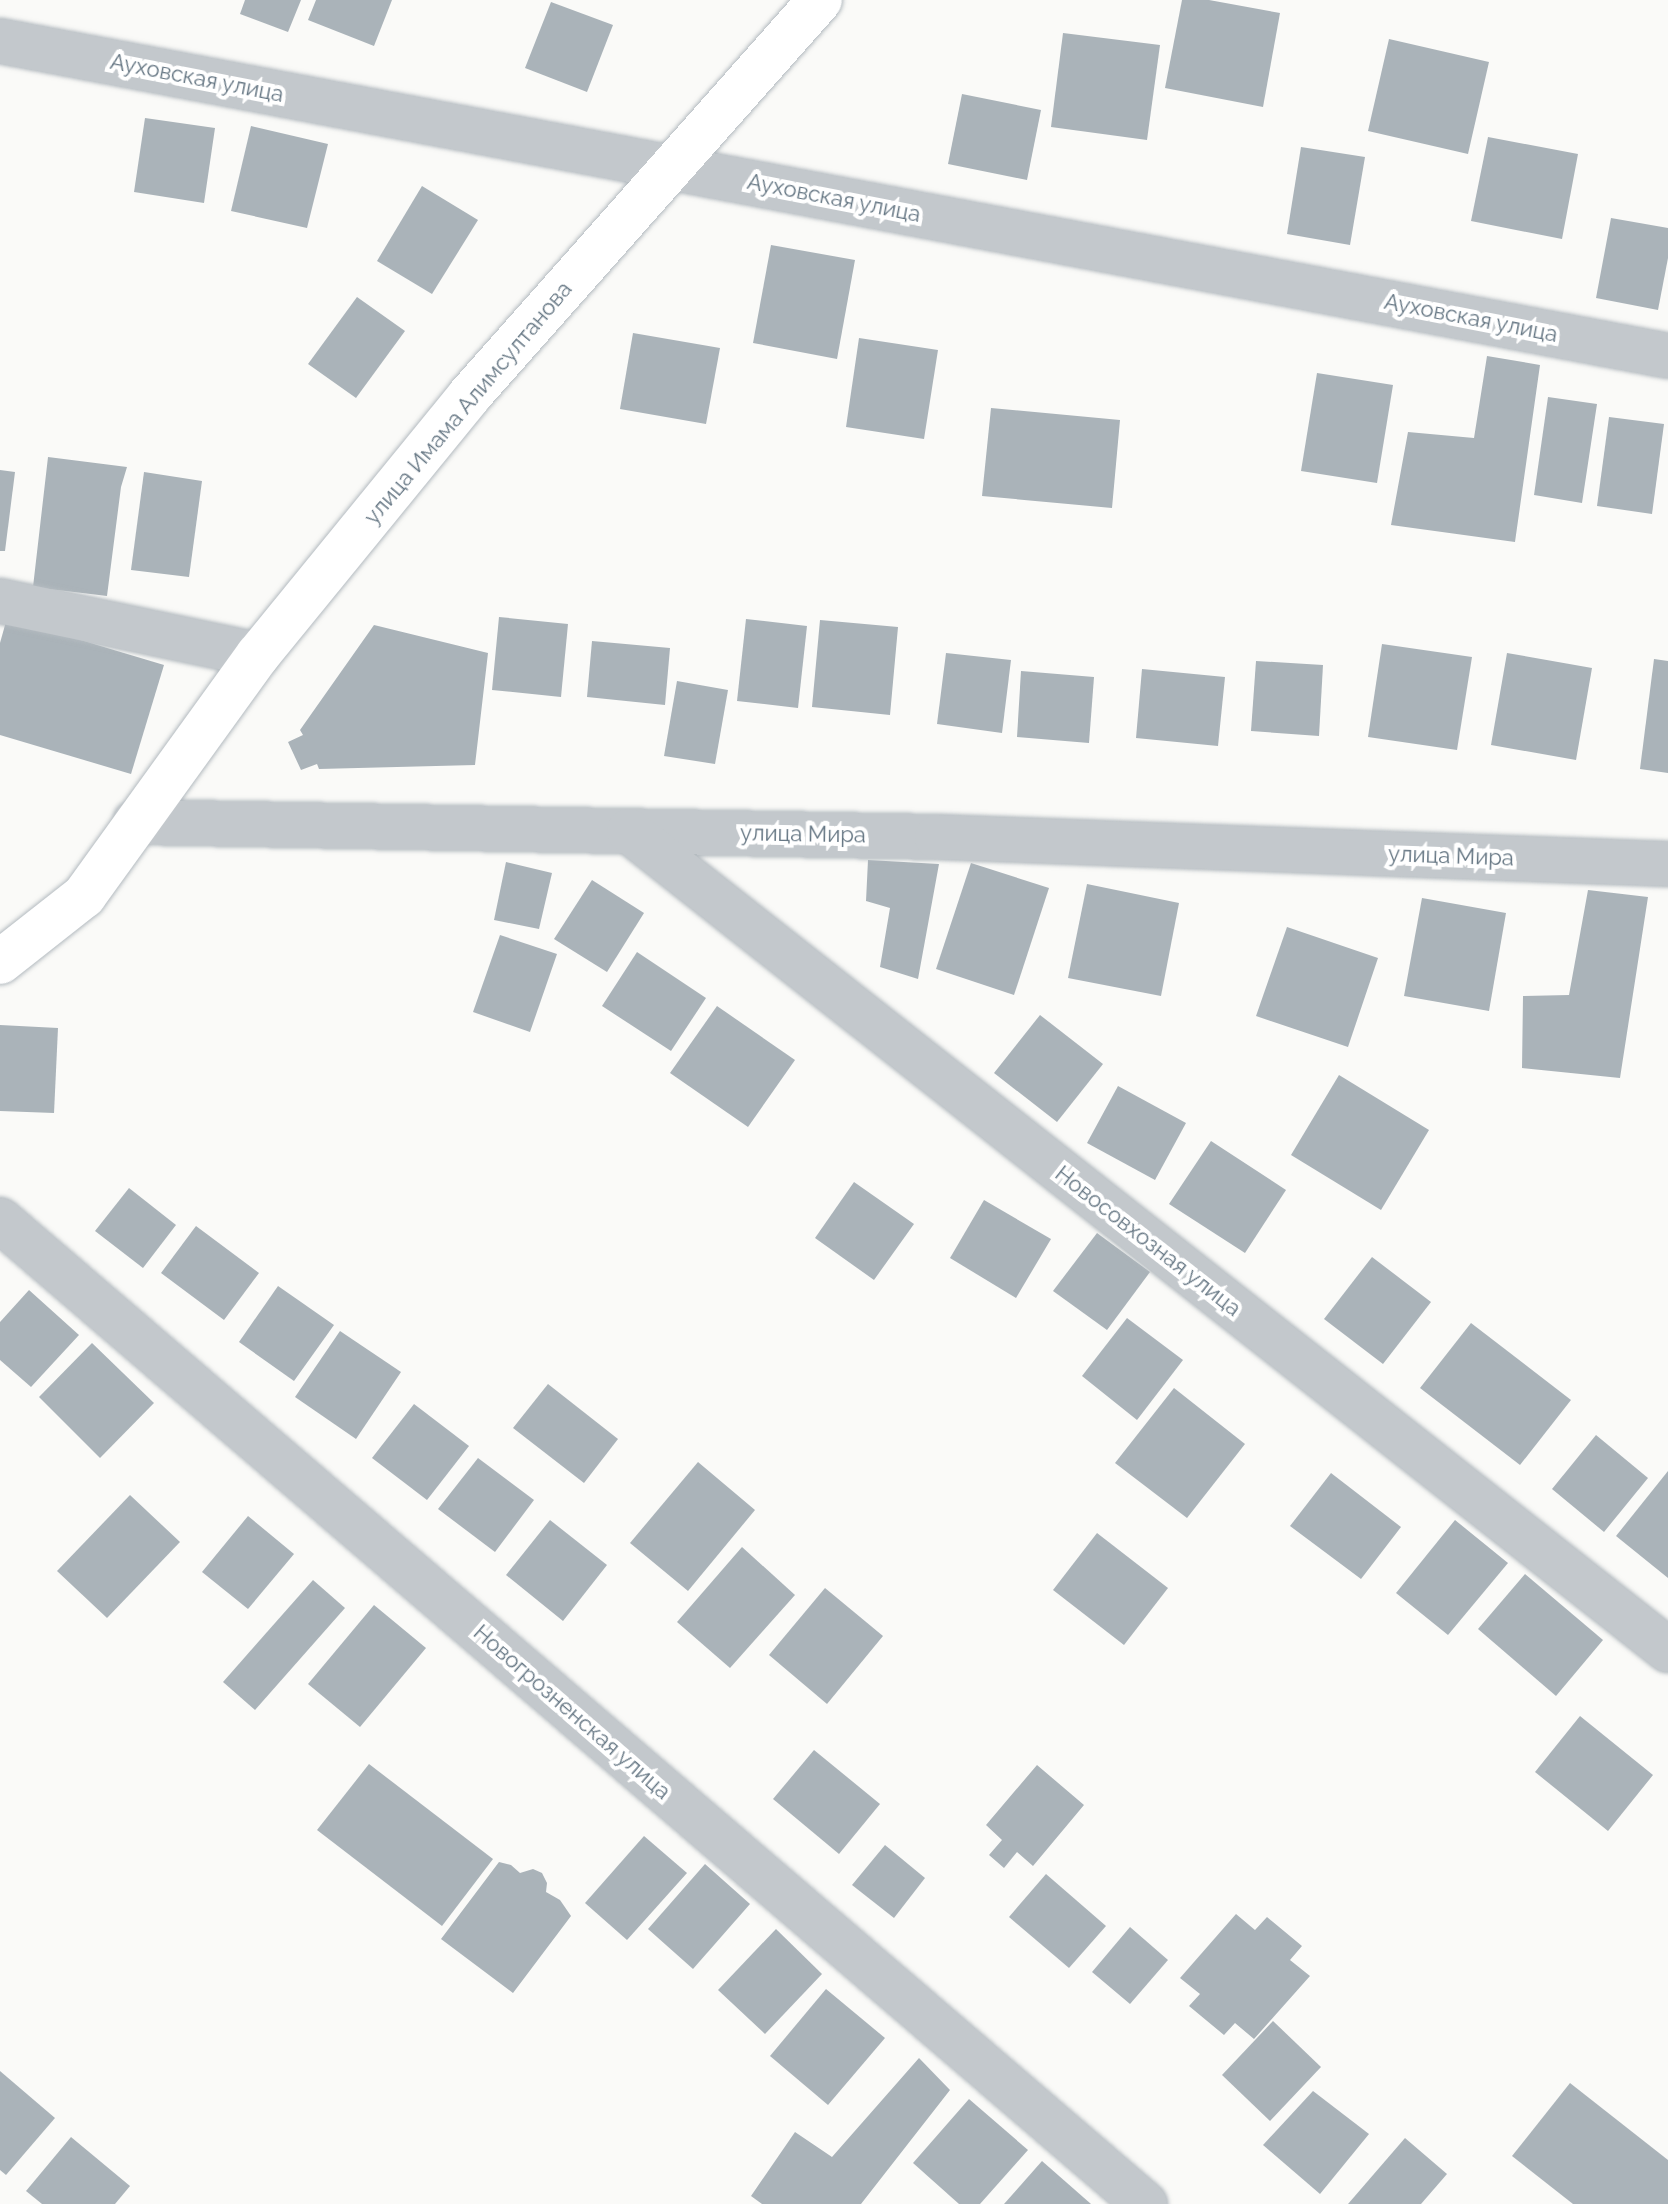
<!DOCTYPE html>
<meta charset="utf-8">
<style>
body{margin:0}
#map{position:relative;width:1668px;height:2204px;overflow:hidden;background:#fafaf8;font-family:Raleway,sans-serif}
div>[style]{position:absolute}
.building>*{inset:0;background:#aab3b9}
.roads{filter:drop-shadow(0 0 2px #b3babf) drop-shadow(0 0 2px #b3babf)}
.street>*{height:44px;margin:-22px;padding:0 22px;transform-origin:22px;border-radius:22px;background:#c3c8cc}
.secondary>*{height:44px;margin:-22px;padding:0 22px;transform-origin:22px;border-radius:22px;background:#fff}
span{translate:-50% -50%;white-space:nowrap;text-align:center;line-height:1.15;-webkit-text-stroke:8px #fff;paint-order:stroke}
.street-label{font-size:22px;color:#657683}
</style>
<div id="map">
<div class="building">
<div style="clip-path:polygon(245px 0,301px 0,288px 32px,240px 14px)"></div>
<div style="clip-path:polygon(316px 0,392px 0,374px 46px,308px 20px)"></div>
<div style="clip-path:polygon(1182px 0,1209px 0,1280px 13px,1263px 107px,1165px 88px)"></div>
<div style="clip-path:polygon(551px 2px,613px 25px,587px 92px,525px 68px)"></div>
<div style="clip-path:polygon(1063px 33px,1160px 45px,1147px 140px,1051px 127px)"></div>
<div style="clip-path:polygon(1389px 39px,1489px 62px,1468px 154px,1368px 131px)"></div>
<div style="clip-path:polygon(962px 94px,1041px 110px,1027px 180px,948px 164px)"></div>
<div style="clip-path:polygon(145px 118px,215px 128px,204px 203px,134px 192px)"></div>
<div style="clip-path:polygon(251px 126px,328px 144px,307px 228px,231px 211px)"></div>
<div style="clip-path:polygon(1488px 137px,1578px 154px,1562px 239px,1471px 221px)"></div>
<div style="clip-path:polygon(1301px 147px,1365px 157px,1350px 245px,1287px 234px)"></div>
<div style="clip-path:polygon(422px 186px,478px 220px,432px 294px,377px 261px)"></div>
<div style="clip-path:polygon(1611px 218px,1668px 228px,1668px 258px,1658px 310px,1596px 298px)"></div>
<div style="clip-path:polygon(771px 245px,855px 260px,837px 359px,753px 343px)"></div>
<div style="clip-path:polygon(357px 297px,405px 331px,356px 398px,308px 364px)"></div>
<div style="clip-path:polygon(633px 333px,720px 348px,706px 424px,620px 409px)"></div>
<div style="clip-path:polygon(859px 338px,938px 350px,924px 439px,846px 427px)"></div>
<div style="clip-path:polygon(1487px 356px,1540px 365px,1515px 542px,1391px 525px,1408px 432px,1474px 438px)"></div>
<div style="clip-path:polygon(1317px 373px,1393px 385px,1377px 483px,1301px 471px)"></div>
<div style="clip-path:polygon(1548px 397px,1597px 404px,1582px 503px,1534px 495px)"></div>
<div style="clip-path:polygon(991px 408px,1120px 420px,1112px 508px,982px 496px)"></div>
<div style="clip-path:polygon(1609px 417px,1664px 424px,1652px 514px,1597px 506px)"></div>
<div style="clip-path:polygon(48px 457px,127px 467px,121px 487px,107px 596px,33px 587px)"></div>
<div style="clip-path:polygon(0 470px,15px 472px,5px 551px,0 551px)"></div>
<div style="clip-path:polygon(144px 472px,202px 481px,189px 577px,131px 570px)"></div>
<div style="clip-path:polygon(499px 617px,568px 624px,561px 697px,492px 690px)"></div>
<div style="clip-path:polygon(7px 618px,164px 665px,131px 774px,0 735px,0 643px)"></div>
<div style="clip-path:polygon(746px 619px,807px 626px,798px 708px,737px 701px)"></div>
<div style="clip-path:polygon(820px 620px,898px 627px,890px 715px,812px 707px)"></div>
<div style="clip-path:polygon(374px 625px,488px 653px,475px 765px,319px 769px,317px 764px,301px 770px,288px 742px,303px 735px,300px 730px)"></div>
<div style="clip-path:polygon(592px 641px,670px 648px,665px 705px,587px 697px)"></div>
<div style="clip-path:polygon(1382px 644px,1472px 657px,1457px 750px,1368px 737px)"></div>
<div style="clip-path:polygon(946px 653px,1011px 660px,1002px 733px,937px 724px)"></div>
<div style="clip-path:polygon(1507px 653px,1592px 668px,1576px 760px,1491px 745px)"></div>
<div style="clip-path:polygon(1654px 659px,1668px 661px,1668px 773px,1640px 769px)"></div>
<div style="clip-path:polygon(1256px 661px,1323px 665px,1319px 736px,1251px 731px)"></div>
<div style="clip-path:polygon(1142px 669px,1225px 677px,1218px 746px,1136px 738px)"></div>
<div style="clip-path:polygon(1021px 671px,1094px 677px,1089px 743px,1017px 737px)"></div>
<div style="clip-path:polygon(677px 681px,728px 690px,715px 764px,664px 756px)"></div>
<div style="clip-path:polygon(868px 860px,939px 864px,918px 979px,880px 967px,890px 908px,866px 901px)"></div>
<div style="clip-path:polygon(506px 862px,552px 873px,539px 929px,494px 920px)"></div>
<div style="clip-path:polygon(971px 863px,1049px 888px,1014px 995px,936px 969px)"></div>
<div style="clip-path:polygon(592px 880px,644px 913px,607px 972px,554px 939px)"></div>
<div style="clip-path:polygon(1087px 884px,1179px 903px,1161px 996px,1068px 978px)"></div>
<div style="clip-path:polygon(1588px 890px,1648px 897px,1620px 1078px,1522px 1068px,1523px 996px,1569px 995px)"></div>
<div style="clip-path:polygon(1422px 898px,1506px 913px,1489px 1011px,1404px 996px)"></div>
<div style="clip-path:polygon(1287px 927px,1378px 958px,1348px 1047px,1256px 1016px)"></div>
<div style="clip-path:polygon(500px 935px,557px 954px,530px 1032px,473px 1012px)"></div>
<div style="clip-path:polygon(637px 952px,706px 998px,671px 1051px,602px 1006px)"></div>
<div style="clip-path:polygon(717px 1006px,795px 1060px,748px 1127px,670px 1073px)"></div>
<div style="clip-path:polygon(1040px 1015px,1103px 1064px,1057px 1122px,994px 1073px)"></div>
<div style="clip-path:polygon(0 1025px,58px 1028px,54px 1113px,0 1111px)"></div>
<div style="clip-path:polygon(1339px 1075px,1429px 1130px,1381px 1210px,1291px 1155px)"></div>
<div style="clip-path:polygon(1118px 1086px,1186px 1123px,1155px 1180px,1087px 1143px)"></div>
<div style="clip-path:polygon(1211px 1141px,1286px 1190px,1245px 1253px,1169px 1204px)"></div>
<div style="clip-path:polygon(854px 1182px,914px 1224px,874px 1280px,815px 1238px)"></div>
<div style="clip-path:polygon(129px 1188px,176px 1225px,143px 1268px,95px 1231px)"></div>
<div style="clip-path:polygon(984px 1200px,1051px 1239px,1016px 1298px,950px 1258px)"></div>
<div style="clip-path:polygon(196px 1226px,259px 1273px,224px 1320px,161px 1273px)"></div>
<div style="clip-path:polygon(1097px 1233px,1150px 1272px,1107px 1330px,1053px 1291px)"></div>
<div style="clip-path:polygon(1372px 1257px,1431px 1302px,1383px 1364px,1324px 1319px)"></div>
<div style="clip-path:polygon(278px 1286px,334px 1325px,294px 1381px,239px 1342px)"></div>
<div style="clip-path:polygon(29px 1290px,79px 1335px,31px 1387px,0 1360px,0 1322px)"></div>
<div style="clip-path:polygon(1127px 1318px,1183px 1360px,1137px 1420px,1082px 1376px)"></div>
<div style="clip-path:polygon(1471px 1323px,1571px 1400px,1520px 1465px,1420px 1388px)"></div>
<div style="clip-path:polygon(340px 1331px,401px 1372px,356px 1439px,295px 1397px)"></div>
<div style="clip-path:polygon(92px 1343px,154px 1403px,100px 1458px,39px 1397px)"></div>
<div style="clip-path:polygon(548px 1384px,618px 1439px,584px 1483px,513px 1428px)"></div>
<div style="clip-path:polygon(1174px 1388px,1245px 1444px,1187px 1518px,1115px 1463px)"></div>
<div style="clip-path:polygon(414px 1404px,469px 1446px,427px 1500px,372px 1458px)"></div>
<div style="clip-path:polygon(1596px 1435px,1648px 1478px,1604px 1532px,1552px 1489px)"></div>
<div style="clip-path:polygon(478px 1458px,534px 1500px,495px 1552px,438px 1509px)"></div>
<div style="clip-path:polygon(698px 1462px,755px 1510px,688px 1591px,630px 1543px)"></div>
<div style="clip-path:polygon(1668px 1471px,1668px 1578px,1616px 1536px)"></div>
<div style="clip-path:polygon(1331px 1473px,1401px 1527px,1361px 1579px,1290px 1526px)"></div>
<div style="clip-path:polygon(130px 1495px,180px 1542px,107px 1618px,57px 1571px)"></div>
<div style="clip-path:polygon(248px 1516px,294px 1554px,248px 1609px,202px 1572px)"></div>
<div style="clip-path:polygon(550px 1520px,607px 1565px,563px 1621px,506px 1575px)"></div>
<div style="clip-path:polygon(1455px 1520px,1508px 1563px,1448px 1635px,1396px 1593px)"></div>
<div style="clip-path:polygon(1097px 1533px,1168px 1588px,1124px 1645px,1053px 1590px)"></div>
<div style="clip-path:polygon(742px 1547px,795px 1595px,730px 1668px,677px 1622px)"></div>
<div style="clip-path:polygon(1525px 1574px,1603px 1640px,1556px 1696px,1478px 1629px)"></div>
<div style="clip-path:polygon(313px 1580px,345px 1608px,255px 1710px,223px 1682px)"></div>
<div style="clip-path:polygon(825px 1588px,883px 1636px,827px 1704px,769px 1655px)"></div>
<div style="clip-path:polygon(374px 1605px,426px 1648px,360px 1727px,308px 1684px)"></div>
<div style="clip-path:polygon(1580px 1716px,1653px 1775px,1608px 1831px,1535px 1772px)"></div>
<div style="clip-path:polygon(814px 1750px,880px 1804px,839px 1854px,773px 1799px)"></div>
<div style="clip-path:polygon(369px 1764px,493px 1859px,442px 1926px,317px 1830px)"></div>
<div style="clip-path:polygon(1037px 1765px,1084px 1805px,1033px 1866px,1017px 1852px,1004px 1868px,989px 1855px,1002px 1840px,986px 1825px)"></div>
<div style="clip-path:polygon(644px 1836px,687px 1873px,627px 1940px,585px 1903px)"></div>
<div style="clip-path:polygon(885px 1845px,925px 1878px,894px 1918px,852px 1885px)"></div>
<div style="clip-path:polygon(499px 1862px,511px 1865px,520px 1873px,533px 1869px,542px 1873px,547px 1883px,546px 1892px,560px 1900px,571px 1916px,513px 1993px,441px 1939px)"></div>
<div style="clip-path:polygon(705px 1864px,750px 1904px,693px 1969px,648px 1929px)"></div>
<div style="clip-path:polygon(1046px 1874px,1106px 1926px,1069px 1968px,1009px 1917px)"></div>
<div style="clip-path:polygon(1236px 1914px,1255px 1930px,1267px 1917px,1302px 1946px,1290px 1960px,1310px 1976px,1254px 2039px,1235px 2023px,1224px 2035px,1189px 2006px,1200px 1994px,1180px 1978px)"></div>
<div style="clip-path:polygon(1130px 1927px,1168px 1960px,1130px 2004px,1092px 1972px)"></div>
<div style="clip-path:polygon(776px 1929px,822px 1974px,765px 2034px,718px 1990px)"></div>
<div style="clip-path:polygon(826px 1989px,885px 2038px,828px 2105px,770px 2056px)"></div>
<div style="clip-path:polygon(1273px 2021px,1321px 2067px,1270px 2121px,1222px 2075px)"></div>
<div style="clip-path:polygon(919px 2058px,950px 2090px,861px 2204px,762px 2204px,751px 2196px,795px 2132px,832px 2157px)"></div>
<div style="clip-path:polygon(0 2071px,55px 2118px,6px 2175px,0 2170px)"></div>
<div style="clip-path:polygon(1570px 2083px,1668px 2160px,1668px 2204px,1573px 2204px,1512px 2156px)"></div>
<div style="clip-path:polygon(1313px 2091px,1369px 2134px,1320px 2194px,1263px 2145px)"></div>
<div style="clip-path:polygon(969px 2099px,1028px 2150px,980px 2204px,959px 2204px,913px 2163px)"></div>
<div style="clip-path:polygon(71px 2137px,130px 2186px,115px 2204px,42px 2204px,26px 2191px)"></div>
<div style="clip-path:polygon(1405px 2138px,1447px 2174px,1421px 2204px,1348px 2204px)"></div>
<div style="clip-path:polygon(1042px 2161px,1091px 2204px,1004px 2204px)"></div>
</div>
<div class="roads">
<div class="street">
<div style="left:0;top:41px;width:1697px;rotate:10.69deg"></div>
<div style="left:0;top:601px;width:264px;rotate:11.8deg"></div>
<div style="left:135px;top:822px;width:802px;rotate:1.07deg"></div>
<div style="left:937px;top:837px;width:731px;rotate:2.12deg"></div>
<div style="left:629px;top:831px;width:1323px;rotate:38.25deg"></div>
<div style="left:0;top:1220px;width:1510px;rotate:40.68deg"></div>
</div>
<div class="secondary">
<div style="left:0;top:962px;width:107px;rotate:-38.2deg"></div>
<div style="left:84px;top:896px;width:297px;rotate:-54.2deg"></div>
<div style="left:258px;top:655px;width:334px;rotate:-50.8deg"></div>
<div style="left:469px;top:396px;width:529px;rotate:-48.45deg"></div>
</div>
</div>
<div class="street-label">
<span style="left:197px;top:78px;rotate:11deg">Ауховская улица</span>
<span style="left:834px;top:198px;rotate:11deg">Ауховская улица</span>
<span style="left:1471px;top:318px;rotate:11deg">Ауховская улица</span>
<span style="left:468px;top:403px;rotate:-50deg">улица Имама Алимсултанова</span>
<span style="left:803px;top:834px;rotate:1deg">улица Мира</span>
<span style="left:1451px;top:856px;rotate:2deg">улица Мира</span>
<span style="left:1148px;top:1241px;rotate:38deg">Новосовхозная улица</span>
<span style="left:572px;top:1712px;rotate:41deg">Новогрозненская улица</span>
</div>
</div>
